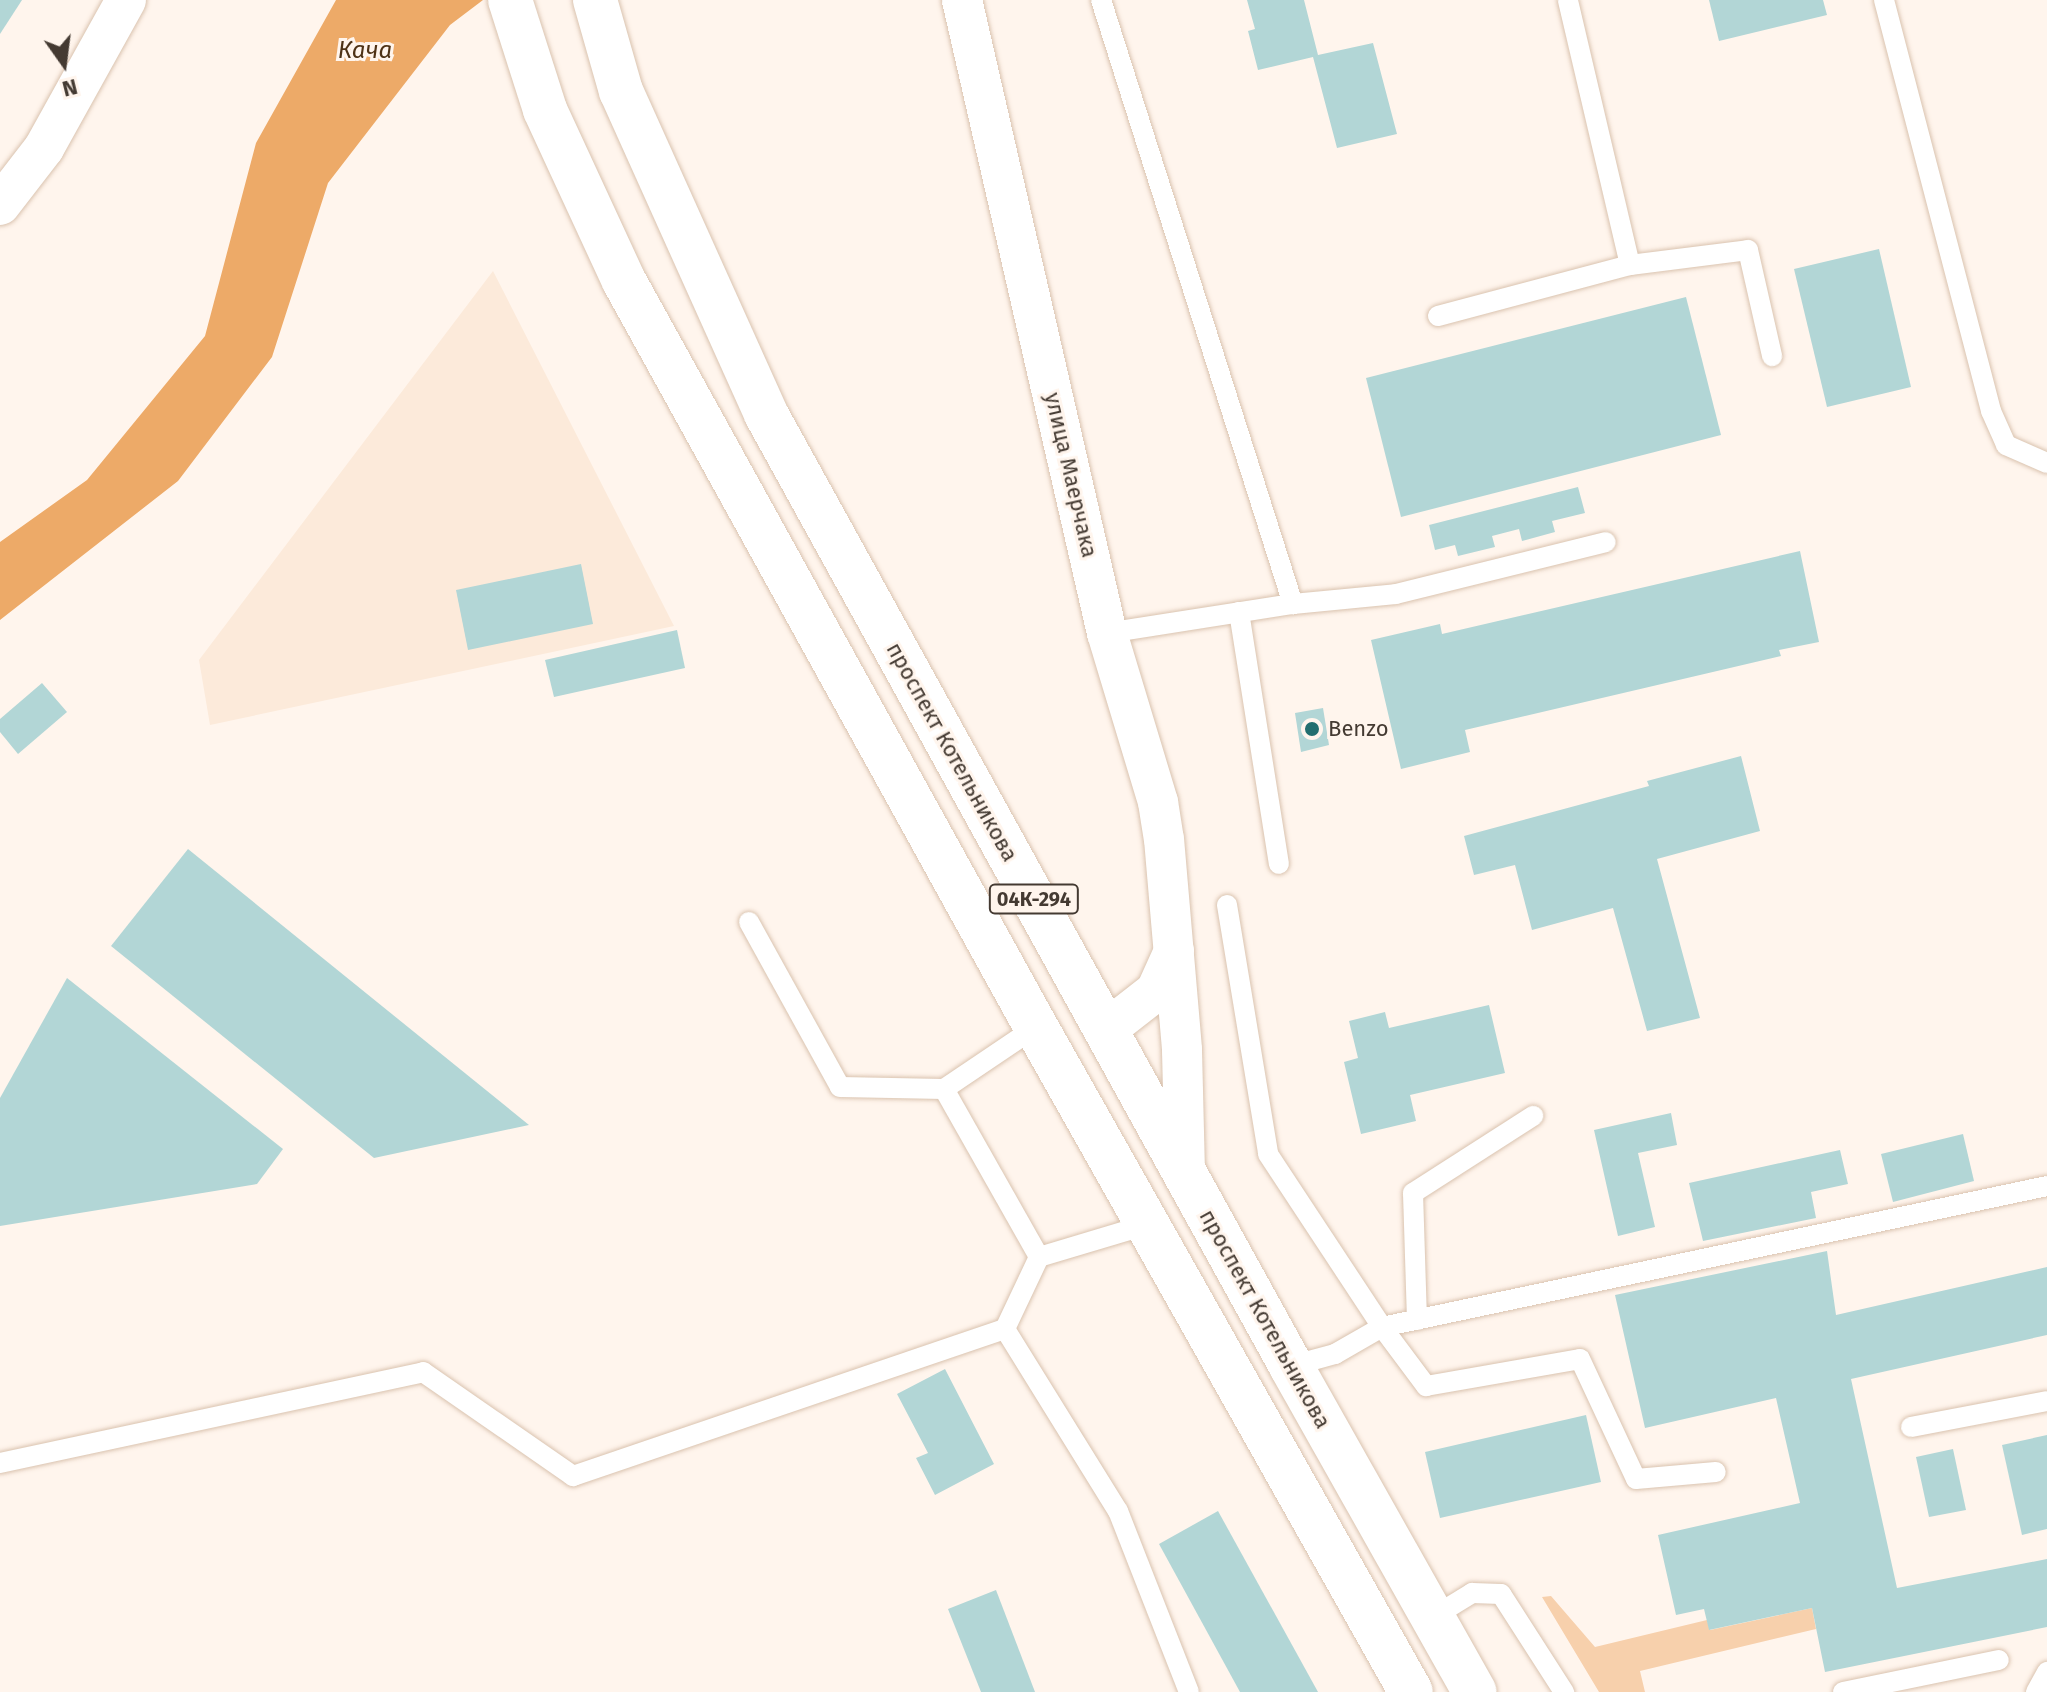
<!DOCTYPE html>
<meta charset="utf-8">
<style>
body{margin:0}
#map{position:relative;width:2047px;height:1692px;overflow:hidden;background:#fff5ed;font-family:"Fira Sans",sans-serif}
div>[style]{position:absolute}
.built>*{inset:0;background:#fceada}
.green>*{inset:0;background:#f7d0ac}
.water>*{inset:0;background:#edaa68}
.building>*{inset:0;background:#b2d6d6}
.roads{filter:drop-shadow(0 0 2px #dac3af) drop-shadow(0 0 2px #dac3af)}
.lane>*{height:20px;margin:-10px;padding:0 10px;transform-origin:10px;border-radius:10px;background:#fff}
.street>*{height:40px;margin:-20px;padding:0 20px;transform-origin:20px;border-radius:20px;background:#fff}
.highway>*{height:44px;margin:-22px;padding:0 22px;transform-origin:22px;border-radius:22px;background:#fff}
.dots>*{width:22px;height:22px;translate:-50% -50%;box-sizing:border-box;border:4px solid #fff5ed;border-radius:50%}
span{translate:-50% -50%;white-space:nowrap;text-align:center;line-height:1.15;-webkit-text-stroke:6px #fff5ed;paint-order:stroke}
.shield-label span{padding:2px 6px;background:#fff5ed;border:2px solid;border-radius:6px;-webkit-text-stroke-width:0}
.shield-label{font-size:20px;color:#443a32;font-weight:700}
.street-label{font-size:22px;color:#443a32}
.poi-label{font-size:22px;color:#443a32}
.left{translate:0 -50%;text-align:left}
.water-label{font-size:24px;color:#4e3216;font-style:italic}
.north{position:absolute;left:24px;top:24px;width:80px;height:80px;-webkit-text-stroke:6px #fff5ed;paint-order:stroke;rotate:166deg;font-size:22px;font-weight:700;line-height:32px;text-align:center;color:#443a32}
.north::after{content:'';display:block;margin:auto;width:28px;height:36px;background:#443a32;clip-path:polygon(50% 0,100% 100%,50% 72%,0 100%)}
</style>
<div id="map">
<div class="built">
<div style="clip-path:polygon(493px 271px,674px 626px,210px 725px,199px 660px)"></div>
</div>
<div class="green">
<div style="clip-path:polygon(1551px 1596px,1595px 1647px,1707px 1620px,1710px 1630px,1812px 1608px,1816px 1629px,1640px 1671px,1645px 1692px,1599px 1692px,1542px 1597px)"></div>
</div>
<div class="water">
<div style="clip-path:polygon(336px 0,483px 0,450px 25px,328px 183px,272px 357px,178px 481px,0 620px,0 542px,87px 480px,205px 336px,256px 143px)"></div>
</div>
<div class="building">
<div style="clip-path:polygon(0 0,22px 0,0 34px)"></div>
<div style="clip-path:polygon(1247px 0,1304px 0,1318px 55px,1373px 43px,1397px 134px,1337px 148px,1313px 57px,1258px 70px,1248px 31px,1255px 29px)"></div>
<div style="clip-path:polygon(1709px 0,1823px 0,1827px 15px,1719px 41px)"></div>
<div style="clip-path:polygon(1879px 249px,1911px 387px,1827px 407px,1794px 269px)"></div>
<div style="clip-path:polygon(1686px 297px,1721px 435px,1401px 517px,1366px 378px)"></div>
<div style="clip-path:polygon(1578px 487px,1585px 513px,1552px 521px,1555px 532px,1522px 541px,1519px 529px,1492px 536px,1495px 547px,1458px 556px,1455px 545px,1435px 550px,1429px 525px)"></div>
<div style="clip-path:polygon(1800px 551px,1819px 642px,1779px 650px,1781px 656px,1465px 730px,1470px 752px,1401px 769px,1371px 640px,1440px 624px,1442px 634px)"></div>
<div style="clip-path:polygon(581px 564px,593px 624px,468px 650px,456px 590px)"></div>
<div style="clip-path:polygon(677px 630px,685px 668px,554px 697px,545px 660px)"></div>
<div style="clip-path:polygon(42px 683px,67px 712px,18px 754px,0 732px,0 719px)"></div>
<div style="clip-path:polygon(1323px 708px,1329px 745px,1301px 752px,1295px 713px)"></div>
<div style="clip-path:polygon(1741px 756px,1760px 831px,1657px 859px,1700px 1018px,1647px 1031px,1613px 908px,1532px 930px,1515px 865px,1474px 875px,1464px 836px,1649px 786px,1647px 781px)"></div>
<div style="clip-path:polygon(188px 849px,529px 1125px,374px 1158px,111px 946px)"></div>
<div style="clip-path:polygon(67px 978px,283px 1149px,257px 1184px,0 1226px,0 1098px)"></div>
<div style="clip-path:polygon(1489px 1005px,1505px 1073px,1410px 1095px,1416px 1121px,1361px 1134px,1344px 1062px,1358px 1058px,1349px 1021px,1385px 1012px,1389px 1028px)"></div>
<div style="clip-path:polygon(1671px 1113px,1677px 1145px,1638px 1153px,1655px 1227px,1618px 1236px,1594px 1130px)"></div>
<div style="clip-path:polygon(1963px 1134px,1974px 1181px,1893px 1202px,1881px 1154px)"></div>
<div style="clip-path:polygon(1840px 1150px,1848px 1184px,1811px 1192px,1816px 1218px,1703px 1241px,1689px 1183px)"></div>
<div style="clip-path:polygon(1827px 1251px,1836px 1315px,2047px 1267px,2047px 1335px,1851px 1379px,1897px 1588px,2047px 1559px,2047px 1627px,1825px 1672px,1812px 1608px,1709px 1630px,1704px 1609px,1676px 1615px,1658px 1535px,1800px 1503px,1776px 1398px,1645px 1428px,1615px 1295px)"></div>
<div style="clip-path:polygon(945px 1369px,994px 1464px,935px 1495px,916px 1458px,928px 1453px,897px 1394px)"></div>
<div style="clip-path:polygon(1586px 1415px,1601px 1482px,1440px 1518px,1425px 1452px)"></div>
<div style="clip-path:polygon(2047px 1435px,2047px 1529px,2022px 1535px,2002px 1445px)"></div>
<div style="clip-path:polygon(1953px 1449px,1966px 1510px,1929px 1517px,1916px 1457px)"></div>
<div style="clip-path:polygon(1218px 1511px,1318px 1692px,1240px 1692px,1159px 1544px)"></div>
<div style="clip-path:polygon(996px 1590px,1035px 1692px,981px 1692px,948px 1609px)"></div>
</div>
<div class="roads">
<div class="lane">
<div style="left:1101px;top:0;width:634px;rotate:72.37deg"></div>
<div style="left:1884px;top:0;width:425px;rotate:75.4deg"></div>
<div style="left:1991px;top:411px;width:37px;rotate:66deg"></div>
<div style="left:2006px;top:445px;width:45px;rotate:23.7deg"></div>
<div style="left:1630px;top:265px;width:119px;rotate:-7.2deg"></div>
<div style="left:1748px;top:250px;width:109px;rotate:77.2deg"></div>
<div style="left:1438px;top:316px;width:199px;rotate:-14.9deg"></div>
<div style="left:1630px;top:265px;width:272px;rotate:-103.2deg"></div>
<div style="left:1239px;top:612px;width:255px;rotate:81deg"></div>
<div style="left:1107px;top:633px;width:188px;rotate:-8.9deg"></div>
<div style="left:1293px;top:604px;width:103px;rotate:-5.5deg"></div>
<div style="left:1396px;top:594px;width:216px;rotate:-13.9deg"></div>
<div style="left:1227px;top:905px;width:252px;rotate:80.6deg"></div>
<div style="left:1268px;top:1154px;width:207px;rotate:56.6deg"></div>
<div style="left:1382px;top:1327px;width:74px;rotate:53.3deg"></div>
<div style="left:1426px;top:1386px;width:156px;rotate:-9.9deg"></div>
<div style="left:1580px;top:1359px;width:132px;rotate:65deg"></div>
<div style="left:1636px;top:1479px;width:80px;rotate:-5deg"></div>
<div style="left:749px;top:922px;width:188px;rotate:61.1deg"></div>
<div style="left:840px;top:1087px;width:104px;rotate:1.1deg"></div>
<div style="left:1036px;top:1027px;width:111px;rotate:146deg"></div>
<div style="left:944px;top:1089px;width:193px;rotate:60.5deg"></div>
<div style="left:1039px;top:1257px;width:112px;rotate:-16.7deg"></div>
<div style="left:1039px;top:1257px;width:80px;rotate:115.3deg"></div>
<div style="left:1005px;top:1329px;width:214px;rotate:58.2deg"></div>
<div style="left:1118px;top:1511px;width:194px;rotate:68.6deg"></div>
<div style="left:1417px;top:1320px;width:127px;rotate:-91.8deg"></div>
<div style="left:1413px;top:1193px;width:143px;rotate:-32.7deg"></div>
<div style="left:1291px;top:1366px;width:46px;rotate:-15.3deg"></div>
<div style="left:1335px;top:1354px;width:54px;rotate:-29.9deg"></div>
<div style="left:1382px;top:1327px;width:680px;rotate:-11.97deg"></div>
<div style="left:1911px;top:1427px;width:138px;rotate:-10.8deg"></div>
<div style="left:0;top:1463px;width:433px;rotate:-12.1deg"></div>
<div style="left:423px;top:1372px;width:183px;rotate:34.7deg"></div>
<div style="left:573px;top:1476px;width:456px;rotate:-18.8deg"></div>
<div style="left:1433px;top:1617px;width:46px;rotate:-31.6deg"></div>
<div style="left:1472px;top:1593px;width:29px;rotate:2deg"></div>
<div style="left:1501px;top:1594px;width:117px;rotate:57.3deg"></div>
<div style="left:1843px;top:1692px;width:159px;rotate:-11.6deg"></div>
<div style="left:2036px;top:1692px;width:23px;rotate:-61deg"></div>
</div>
<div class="street">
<div style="left:962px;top:0;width:649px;rotate:77.1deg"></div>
<div style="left:1107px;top:633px;width:177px;rotate:73.2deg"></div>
<div style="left:1158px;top:802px;width:37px;rotate:81deg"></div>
<div style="left:1164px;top:839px;width:212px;rotate:85.1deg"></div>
<div style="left:1182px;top:1050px;width:125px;rotate:88.6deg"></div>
<div style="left:0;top:205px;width:72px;rotate:-52.3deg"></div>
<div style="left:44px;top:148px;width:169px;rotate:-61deg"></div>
<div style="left:1106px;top:1030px;width:63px;rotate:-38deg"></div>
<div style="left:1156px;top:991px;width:44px;rotate:-65.8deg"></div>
</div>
<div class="highway">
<div style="left:510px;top:0;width:115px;rotate:72.3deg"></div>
<div style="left:545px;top:110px;width:188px;rotate:65.2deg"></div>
<div style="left:624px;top:281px;width:852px;rotate:61.09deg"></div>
<div style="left:1036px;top:1027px;width:763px;rotate:60.58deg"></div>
<div style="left:595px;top:0;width:95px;rotate:74.1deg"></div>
<div style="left:621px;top:91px;width:354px;rotate:65.8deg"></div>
<div style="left:766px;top:414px;width:1087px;rotate:61.12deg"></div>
<div style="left:1291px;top:1366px;width:374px;rotate:60.6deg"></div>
</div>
</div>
<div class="dots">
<div style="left:1312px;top:729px;background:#226e6f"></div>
</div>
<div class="shield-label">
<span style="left:1034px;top:899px">04К-294</span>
</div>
<div class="street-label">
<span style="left:1071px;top:475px;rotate:77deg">улица Маерчака</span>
<span style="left:952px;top:752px;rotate:61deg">проспект Котельникова</span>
<span style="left:1265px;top:1319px;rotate:61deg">проспект Котельникова</span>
</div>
<div class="poi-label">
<span class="left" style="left:1328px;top:729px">Benzo</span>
</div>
<div class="water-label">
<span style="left:365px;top:51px">Кача</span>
</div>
<div class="north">N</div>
</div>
